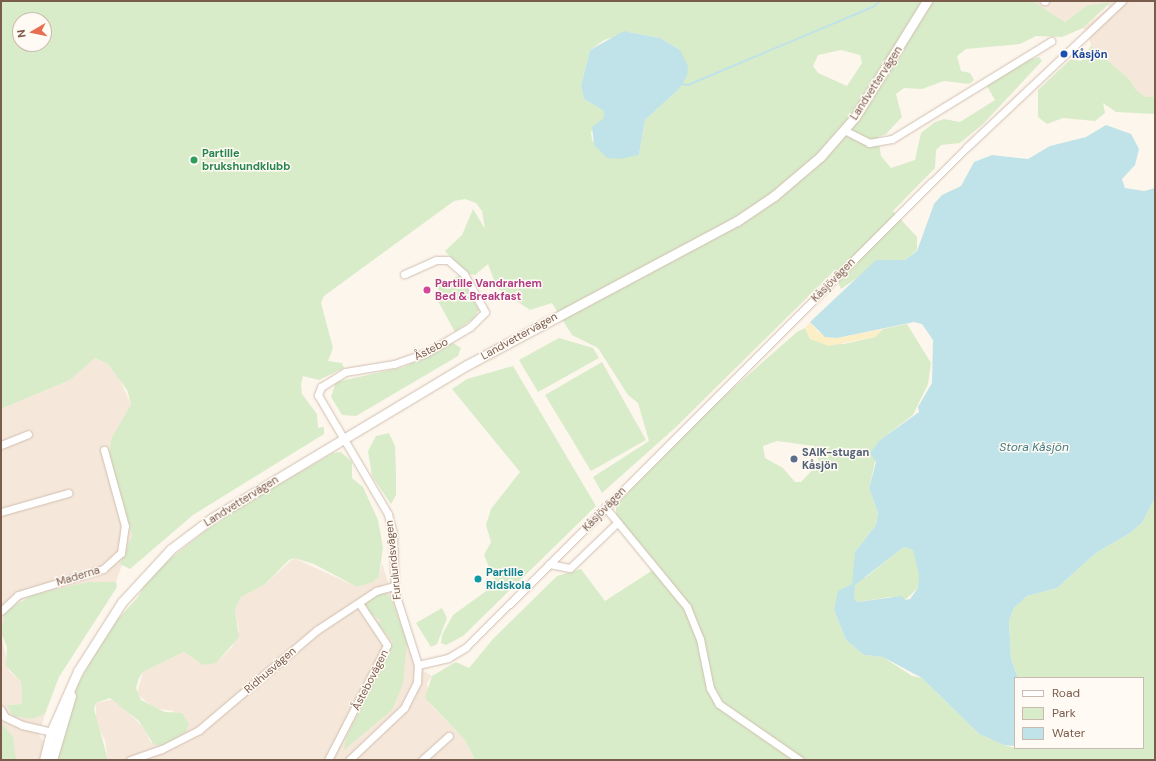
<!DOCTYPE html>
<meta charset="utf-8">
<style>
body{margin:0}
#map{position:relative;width:1156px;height:761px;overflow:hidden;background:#fdf6ec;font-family:"DM Sans",sans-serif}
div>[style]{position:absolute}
.residential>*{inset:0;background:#f5e8da}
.green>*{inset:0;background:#d8ecc9}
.sand>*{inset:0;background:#fcefc7}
.water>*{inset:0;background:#bfe3e8}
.stream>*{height:2px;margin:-1px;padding:0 1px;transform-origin:1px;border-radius:1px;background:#bfe3e8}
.roads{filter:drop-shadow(0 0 1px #d1beb0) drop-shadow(0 0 1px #d1beb0)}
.street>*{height:7px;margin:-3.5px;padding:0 3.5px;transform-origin:3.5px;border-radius:3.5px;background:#fff}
.secondary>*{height:9px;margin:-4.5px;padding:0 4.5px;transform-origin:4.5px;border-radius:4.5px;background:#fff}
.dots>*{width:11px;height:11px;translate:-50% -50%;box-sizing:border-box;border:2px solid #fffaf3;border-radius:50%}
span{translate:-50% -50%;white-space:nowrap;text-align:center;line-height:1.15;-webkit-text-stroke:3px #fffaf3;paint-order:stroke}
.transit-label{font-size:11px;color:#164399;font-weight:700}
.left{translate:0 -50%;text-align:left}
.street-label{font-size:11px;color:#7a5c4d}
.leisure-label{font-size:11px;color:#27864d;font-weight:700}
.hotel-label{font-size:11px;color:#b23c85;font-weight:700}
.service-label{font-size:11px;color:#4e5e75;font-weight:700}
.culture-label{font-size:11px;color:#0d838f;font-weight:700}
.water-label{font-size:12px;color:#437c86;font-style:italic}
.frame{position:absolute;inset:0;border:2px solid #7a5c4d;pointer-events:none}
.legend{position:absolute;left:1014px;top:677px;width:130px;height:72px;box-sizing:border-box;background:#fffaf3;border:1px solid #cabbb1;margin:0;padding:5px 7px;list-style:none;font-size:12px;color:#7a5c4d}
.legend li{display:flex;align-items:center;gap:8px;height:20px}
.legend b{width:20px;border:1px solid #cabbb1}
.north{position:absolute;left:12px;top:12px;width:40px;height:40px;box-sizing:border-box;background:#fffaf3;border:1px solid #cabbb1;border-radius:50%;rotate:261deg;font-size:11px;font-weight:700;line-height:16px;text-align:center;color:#7a5c4d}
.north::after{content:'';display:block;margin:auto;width:14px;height:18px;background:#e76f51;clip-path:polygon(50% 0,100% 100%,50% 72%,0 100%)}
</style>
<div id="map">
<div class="residential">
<div style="clip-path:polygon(1033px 1px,1155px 1px,1155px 97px,1146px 97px,1135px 90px,1129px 79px,1091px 46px,1089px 35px,1083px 28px,1110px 6px,1086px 6px,1065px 22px)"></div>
<div style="clip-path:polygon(95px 358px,108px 364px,120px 380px,131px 404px,111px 439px,109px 454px,132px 536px,116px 582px,87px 582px,32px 595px,21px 601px,1px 633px,9px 671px,21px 682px,22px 704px,7px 705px,33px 719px,45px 714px,39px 735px,44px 742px,40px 760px,1px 760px,1px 409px,70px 380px)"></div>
<div style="clip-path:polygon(294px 558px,357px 587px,379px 576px,382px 563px,415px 666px,432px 676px,427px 683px,431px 705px,465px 740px,475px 760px,108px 760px,105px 740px,96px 724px,96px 703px,115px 699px,144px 728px,151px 743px,174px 711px,154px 708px,137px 694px,143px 672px,184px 652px,203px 665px,221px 658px,232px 647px,239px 630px,235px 610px,241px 597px,265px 584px)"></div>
</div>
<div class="green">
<div style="clip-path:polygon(evenodd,1px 1px,1033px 1px,1065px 22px,1086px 6px,1111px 2px,1083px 28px,1062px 37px,1036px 36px,1020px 44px,966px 49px,957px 56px,961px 71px,970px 73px,974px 80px,969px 84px,944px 81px,922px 89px,904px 88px,896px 94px,902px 117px,886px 134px,878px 137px,881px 156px,891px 168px,915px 160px,921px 133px,935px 122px,944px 119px,960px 122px,995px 100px,987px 86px,1027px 60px,1039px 57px,1042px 61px,983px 124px,960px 143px,941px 145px,936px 150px,935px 168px,893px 211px,917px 237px,917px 250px,905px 260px,881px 261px,841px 289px,833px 272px,676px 427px,602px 493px,593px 477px,649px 441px,638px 403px,628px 395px,598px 348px,572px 335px,552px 303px,530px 310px,497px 288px,488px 264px,475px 275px,466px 274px,445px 251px,462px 235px,473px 209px,485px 229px,482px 211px,476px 203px,465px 199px,454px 201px,324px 296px,321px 303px,333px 348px,328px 361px,342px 363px,344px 368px,319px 380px,303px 376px,301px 384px,302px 394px,317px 414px,318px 428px,324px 427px,324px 434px,193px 515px,130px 569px,120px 564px,132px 536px,109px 454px,111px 439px,131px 404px,127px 390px,108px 364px,95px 358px,70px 380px,1px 409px,1px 1px,20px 20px,44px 20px,44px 44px,20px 44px,20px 20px,1px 1px,630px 32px,660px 38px,680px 50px,678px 90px,645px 120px,639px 155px,607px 158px,592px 140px,591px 132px,604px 118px,604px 111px,584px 99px,581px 86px,590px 50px,604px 40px,630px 32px,1px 1px,841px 50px,860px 55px,862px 63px,847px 86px,818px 73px,813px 66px,818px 55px,841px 50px)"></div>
<div style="clip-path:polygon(1091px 46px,1129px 79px,1136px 90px,1146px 97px,1155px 97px,1155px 114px,1116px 112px,1103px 103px,1105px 113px,1095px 121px,1063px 118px,1047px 124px,1038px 117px,1038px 90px,1071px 59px,1081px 61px)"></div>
<div style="clip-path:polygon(460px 275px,479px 310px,474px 318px,455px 332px,438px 301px,441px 295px,437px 287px)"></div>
<div style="clip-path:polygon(evenodd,907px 324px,931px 363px,928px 384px,913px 415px,880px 440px,869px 488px,878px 513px,876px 525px,855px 552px,854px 576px,865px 578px,904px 547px,913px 550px,915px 556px,920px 575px,918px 588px,905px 600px,890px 597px,857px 602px,854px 598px,834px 610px,846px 640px,864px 655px,883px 657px,912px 676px,922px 678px,979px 734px,1004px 745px,1015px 748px,1143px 748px,1143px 678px,1018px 678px,1011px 659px,1009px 621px,1014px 608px,1027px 596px,1057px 588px,1096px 553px,1130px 533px,1142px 523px,1155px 498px,1155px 760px,475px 760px,465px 740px,425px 698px,432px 676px,456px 662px,469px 668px,493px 639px,557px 576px,581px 569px,605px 601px,656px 568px,616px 517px,616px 505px,714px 405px,797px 332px,805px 328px,810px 339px,844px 344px,875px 337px,883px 329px,907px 324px,777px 441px,814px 446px,819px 463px,801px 482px,795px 482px,783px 468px,765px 458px,763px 446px,777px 441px)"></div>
<div style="clip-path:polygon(559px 338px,593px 348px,599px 358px,538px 392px,519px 360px)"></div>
<div style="clip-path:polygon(453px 343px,461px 348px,458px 356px,356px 416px,342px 415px,331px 397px,336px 382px,404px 367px)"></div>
<div style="clip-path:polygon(602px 362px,646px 440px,591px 471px,545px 395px)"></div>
<div style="clip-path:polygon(513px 366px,596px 506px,463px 636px,446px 645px,441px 643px,442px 635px,453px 615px,496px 584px,484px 555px,491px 542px,486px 525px,491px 509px,520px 472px,452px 389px,467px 379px)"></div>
<div style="clip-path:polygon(389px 433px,395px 446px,396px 474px,396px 495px,391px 504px,372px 476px,368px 451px,376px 436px)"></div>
<div style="clip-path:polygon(341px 452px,352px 462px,352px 478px,363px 487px,378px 520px,383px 547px,379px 576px,373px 582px,357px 587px,314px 564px,294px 558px,289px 560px,265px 584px,241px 597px,235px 610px,239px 637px,216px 663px,203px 665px,184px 652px,143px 672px,139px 678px,136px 688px,141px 700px,165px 712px,182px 713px,189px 724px,186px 732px,163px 745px,154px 745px,139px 721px,110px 698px,96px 703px,94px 709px,108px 760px,55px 760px,76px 688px,107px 631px,138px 597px,151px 574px,223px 517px,333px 453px)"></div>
<div style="clip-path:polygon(87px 582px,116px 582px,117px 587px,59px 677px,45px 714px,33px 719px,13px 716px,7px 705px,22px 704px,21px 682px,6px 666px,7px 647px,1px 633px,5px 612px,32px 595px)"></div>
<div style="clip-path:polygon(385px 593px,391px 598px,407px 642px,403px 684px,392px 710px,344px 750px,346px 738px,393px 642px,378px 624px,381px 620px,371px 615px,365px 604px,377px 594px)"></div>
<div style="clip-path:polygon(442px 608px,447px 618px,437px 644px,431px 647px,416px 623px)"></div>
<div style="clip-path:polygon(1px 722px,13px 737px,16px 760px,1px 760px)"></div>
</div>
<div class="sand">
<div style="clip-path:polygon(810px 322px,818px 332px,837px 338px,883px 329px,875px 337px,829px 346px,810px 339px,805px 328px)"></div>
</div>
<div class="water">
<div style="clip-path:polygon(624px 31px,660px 38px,680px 50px,688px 66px,687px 76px,678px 90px,645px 120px,639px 155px,620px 159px,607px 158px,594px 145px,592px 127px,604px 118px,604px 111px,584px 99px,581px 86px,590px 50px)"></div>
<div style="clip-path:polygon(evenodd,1106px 125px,1131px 134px,1139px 149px,1135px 165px,1122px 179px,1125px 188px,1144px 191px,1155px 188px,1155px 498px,1142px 523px,1130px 533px,1096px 553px,1057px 588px,1027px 596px,1014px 608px,1009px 621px,1011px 659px,1018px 678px,1015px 746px,1004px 745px,979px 734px,922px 678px,883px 657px,864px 655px,846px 640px,834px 610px,838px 591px,852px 584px,855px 552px,876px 525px,878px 513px,869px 488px,876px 462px,870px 453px,880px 440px,919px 412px,918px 407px,932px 383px,933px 340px,922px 324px,914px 322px,837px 338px,825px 337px,810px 322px,876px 260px,905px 260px,917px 251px,934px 204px,942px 195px,961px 186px,974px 162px,992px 155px,1028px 159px,1050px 146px,1086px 137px,1106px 125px,904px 547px,913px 550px,919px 575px,918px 588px,910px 599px,905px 600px,902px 596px,857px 602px,854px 598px,855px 585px,904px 547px)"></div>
</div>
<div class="stream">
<div style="left:682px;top:84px;width:6px;rotate:9deg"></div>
<div style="left:688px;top:85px;width:201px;rotate:-22.9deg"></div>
<div style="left:873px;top:7px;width:9px;rotate:-41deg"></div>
</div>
<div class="roads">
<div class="street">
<div style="left:1044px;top:1px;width:1px"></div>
<div style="left:844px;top:130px;width:28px;rotate:27deg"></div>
<div style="left:869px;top:143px;width:23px;rotate:-10deg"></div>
<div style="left:892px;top:139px;width:187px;rotate:-31.6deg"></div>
<div style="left:1px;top:445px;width:29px;rotate:-22deg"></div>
<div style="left:605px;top:507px;width:129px;rotate:50.6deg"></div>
<div style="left:687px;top:607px;width:35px;rotate:68deg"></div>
<div style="left:700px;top:639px;width:50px;rotate:78.5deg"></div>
<div style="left:710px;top:688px;width:18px;rotate:61deg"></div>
<div style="left:719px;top:704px;width:98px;rotate:34.7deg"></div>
<div style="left:1px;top:512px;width:70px;rotate:-15.8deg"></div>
<div style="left:549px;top:564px;width:21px;rotate:11deg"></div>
<div style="left:570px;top:568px;width:66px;rotate:-43.8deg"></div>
<div style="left:1px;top:611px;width:23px;rotate:-43deg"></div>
<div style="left:18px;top:595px;width:89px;rotate:-17deg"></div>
<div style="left:103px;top:569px;width:24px;rotate:-42deg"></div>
<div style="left:121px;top:553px;width:27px;rotate:-82deg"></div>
<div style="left:125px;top:526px;width:79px;rotate:-105.4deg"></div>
<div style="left:418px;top:665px;width:31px;rotate:-13deg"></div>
<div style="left:448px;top:658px;width:21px;rotate:-31deg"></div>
<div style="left:466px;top:647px;width:708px;rotate:-44.94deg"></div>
<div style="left:967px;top:147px;width:213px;rotate:-43.3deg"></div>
<div style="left:1px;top:710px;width:8px;rotate:60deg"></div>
<div style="left:5px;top:717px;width:19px;rotate:25deg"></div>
<div style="left:22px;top:725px;width:35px;rotate:13deg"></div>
<div style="left:130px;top:760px;width:34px;rotate:-19deg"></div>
<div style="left:162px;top:749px;width:42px;rotate:-27.2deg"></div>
<div style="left:199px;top:730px;width:155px;rotate:-40.3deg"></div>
<div style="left:317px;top:630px;width:71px;rotate:-33.5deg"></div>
<div style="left:376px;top:591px;width:19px;rotate:-16deg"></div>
<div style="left:328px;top:760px;width:129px;rotate:-62.8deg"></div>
<div style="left:387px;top:645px;width:50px;rotate:-123.7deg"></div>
<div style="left:349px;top:760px;width:76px;rotate:-43.4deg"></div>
<div style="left:404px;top:708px;width:29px;rotate:-63deg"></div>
<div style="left:417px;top:682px;width:17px;rotate:-87deg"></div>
<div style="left:418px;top:665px;width:76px;rotate:-107.7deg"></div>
<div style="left:395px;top:593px;width:60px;rotate:-91.9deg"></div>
<div style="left:393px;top:533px;width:20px;rotate:-105deg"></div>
<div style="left:388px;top:514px;width:138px;rotate:-120.5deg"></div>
<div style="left:318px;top:395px;width:9px;rotate:-69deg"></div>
<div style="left:321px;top:387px;width:28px;rotate:-32deg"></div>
<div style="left:345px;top:372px;width:50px;rotate:-9.3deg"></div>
<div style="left:394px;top:364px;width:34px;rotate:-19deg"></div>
<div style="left:426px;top:353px;width:51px;rotate:-30.6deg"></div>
<div style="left:470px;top:327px;width:21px;rotate:-45deg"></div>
<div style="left:485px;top:312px;width:43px;rotate:-118.9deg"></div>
<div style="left:464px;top:274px;width:21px;rotate:-139deg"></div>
<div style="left:448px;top:260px;width:12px;rotate:180deg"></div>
<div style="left:436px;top:260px;width:35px;rotate:156deg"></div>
<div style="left:422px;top:760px;width:36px;rotate:-42deg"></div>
</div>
<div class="secondary">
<div style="left:44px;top:760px;width:29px;rotate:-76deg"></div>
<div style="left:51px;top:732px;width:67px;rotate:-66.1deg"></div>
<div style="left:78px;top:671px;width:82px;rotate:-57.5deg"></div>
<div style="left:122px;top:602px;width:72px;rotate:-47.2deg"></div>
<div style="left:171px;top:549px;width:51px;rotate:-37.1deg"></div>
<div style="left:212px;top:518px;width:297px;rotate:-31deg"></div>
<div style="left:467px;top:365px;width:306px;rotate:-28.1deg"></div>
<div style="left:737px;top:221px;width:45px;rotate:-34deg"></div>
<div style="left:774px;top:196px;width:60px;rotate:-40.3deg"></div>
<div style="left:820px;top:157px;width:53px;rotate:-48.8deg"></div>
<div style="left:855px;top:117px;width:137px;rotate:-58.2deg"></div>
<div style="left:52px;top:760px;width:67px;rotate:-73.5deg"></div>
</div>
</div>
<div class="dots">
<div style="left:1064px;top:54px;background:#1a4fb4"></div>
<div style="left:194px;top:160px;background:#2e9e5b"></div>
<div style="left:427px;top:290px;background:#d1479c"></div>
<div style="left:794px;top:459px;background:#5c6f8a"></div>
<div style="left:478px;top:579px;background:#0f9aa8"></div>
</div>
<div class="transit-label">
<span class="left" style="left:1072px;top:54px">Kåsjön</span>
</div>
<div class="street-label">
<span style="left:876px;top:83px;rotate:-57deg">Landvettervägen</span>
<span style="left:833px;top:280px;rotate:-45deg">Kåsjövägen</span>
<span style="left:519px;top:336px;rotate:-29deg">Landvettervägen</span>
<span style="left:431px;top:349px;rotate:-27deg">Åstebo</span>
<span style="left:241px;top:501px;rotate:-32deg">Landvettervägen</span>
<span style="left:604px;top:509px;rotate:-46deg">Kåsjövägen</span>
<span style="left:393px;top:560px;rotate:-96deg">Furulundsvägen</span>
<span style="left:78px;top:576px;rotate:-17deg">Maderna</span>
<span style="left:270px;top:670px;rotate:-41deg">Ridhusvägen</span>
<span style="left:370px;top:680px;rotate:-63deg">Åstebovägen</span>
</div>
<div class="leisure-label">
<span class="left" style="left:202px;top:160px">Partille<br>brukshundklubb</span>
</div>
<div class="hotel-label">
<span class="left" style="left:435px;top:290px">Partille Vandrarhem<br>Bed &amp; Breakfast</span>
</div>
<div class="service-label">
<span class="left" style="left:802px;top:459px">SAIK-stugan<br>Kåsjön</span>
</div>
<div class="culture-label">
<span class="left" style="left:486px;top:579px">Partille<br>Ridskola</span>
</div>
<div class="water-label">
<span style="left:1034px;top:448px">Stora Kåsjön</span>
</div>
<div class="frame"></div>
<ul class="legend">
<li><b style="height:5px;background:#fff"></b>Road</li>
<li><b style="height:11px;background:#d8ecc9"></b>Park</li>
<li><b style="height:11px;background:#bfe3e8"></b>Water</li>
</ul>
<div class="north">N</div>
</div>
